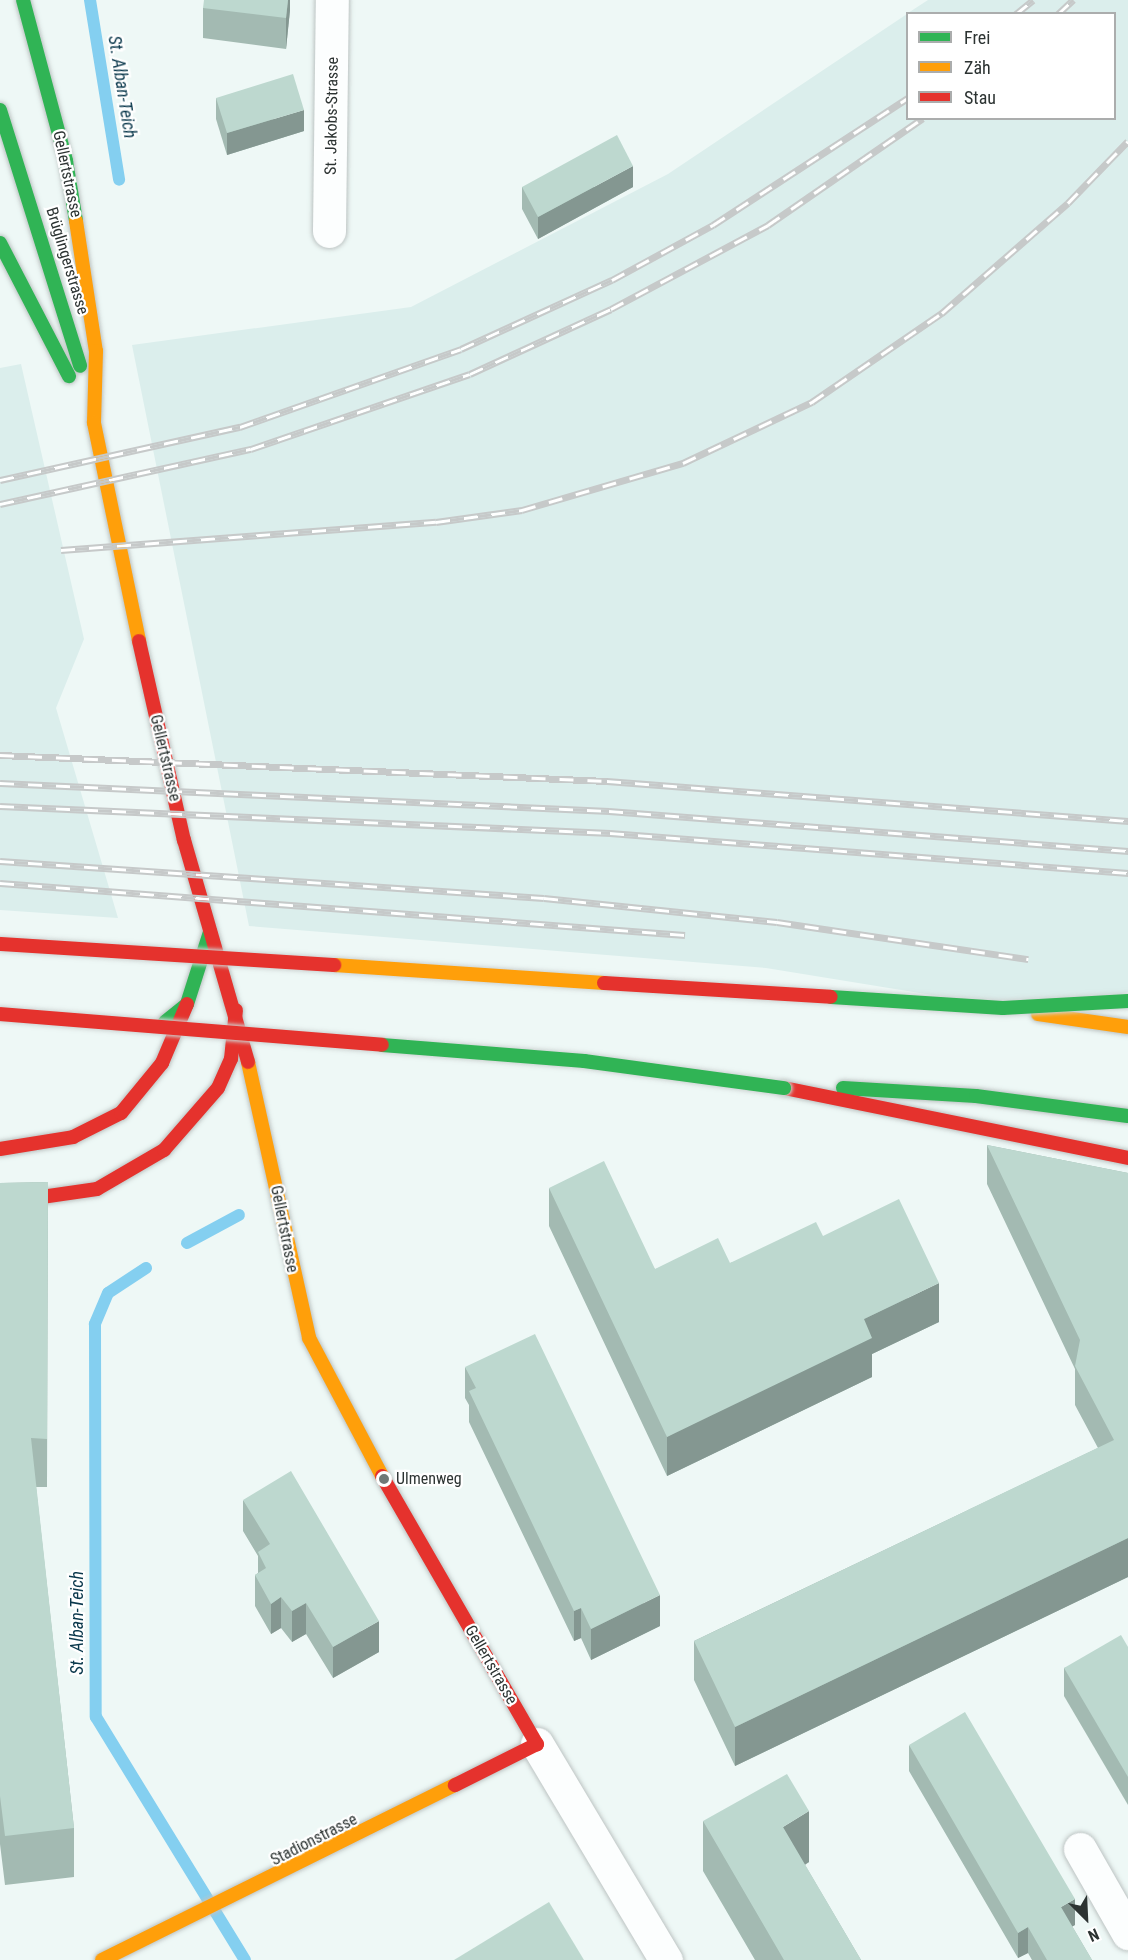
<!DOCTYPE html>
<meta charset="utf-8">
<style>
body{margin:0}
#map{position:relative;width:1128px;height:1960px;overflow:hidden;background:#eef8f6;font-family:"Roboto Condensed",sans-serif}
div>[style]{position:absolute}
.built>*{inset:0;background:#dbeeec}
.stream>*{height:12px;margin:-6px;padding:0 6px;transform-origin:6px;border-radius:6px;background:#84cff0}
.roads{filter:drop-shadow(0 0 2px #bdc4c3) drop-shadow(0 0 2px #bdc4c3)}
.street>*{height:33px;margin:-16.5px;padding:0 16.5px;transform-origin:16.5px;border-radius:16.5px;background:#fcfefe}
.fast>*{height:14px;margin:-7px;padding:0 7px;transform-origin:7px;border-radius:7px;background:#30b455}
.slow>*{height:14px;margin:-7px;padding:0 7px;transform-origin:7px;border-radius:7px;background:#ff9f0a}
.jam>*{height:14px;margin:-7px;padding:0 7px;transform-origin:7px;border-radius:7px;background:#e5322d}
.rail>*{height:7px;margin-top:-3.5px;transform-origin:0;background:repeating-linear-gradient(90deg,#fff 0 14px,#c6c9c9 0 28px);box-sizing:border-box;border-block:2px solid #c6c9c9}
.bridges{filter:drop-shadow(0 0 2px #ced4d3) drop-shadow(0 0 2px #ced4d3)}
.fast-bridge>*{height:14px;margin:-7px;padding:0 7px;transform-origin:7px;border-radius:7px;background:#30b455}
.slow-bridge>*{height:14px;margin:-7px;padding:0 7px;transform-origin:7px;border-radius:7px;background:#ff9f0a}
.jam-bridge>*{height:14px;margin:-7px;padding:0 7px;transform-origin:7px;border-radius:7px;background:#e5322d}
.wall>*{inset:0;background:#a3bab2}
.shaded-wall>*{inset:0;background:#849791}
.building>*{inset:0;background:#bdd8cf}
.dots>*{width:16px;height:16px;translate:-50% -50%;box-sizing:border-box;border:3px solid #fff;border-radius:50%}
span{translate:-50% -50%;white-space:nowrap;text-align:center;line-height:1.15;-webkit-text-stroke:4.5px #fff;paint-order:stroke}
.street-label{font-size:16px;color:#2c3332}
.poi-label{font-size:16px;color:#2c3332}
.left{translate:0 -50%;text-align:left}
.water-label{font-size:18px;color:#0a384c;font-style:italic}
.legend{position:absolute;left:906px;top:12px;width:210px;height:108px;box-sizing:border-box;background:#fff;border:2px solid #abadad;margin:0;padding:8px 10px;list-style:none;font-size:18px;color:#2c3332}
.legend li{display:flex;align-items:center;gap:12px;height:30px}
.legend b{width:30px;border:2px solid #abadad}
.north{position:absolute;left:1056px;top:1888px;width:60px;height:60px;-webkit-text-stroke:4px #fff;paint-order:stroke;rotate:156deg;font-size:16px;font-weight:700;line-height:24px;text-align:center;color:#2c3332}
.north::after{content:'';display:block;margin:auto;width:21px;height:27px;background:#2c3332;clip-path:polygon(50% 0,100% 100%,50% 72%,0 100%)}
</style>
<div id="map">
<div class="built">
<div style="clip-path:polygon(928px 0,1128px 0,1128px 992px,1048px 1014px,766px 968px,249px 926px,132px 345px,411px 307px,668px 174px,907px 14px,908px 118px,1114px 118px,1114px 14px,908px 13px)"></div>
<div style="clip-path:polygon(21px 364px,84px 639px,56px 708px,118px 918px,0 910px,0 368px)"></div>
</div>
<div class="stream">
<div style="left:90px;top:0;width:182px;rotate:80.8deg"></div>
<div style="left:187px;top:1243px;width:59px;rotate:-28.3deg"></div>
<div style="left:146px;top:1268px;width:45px;rotate:146.7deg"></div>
<div style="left:108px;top:1293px;width:34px;rotate:113deg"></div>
<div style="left:95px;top:1324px;width:393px;rotate:89.9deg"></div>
<div style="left:96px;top:1717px;width:285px;rotate:58.5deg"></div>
</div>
<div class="roads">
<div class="street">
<div style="left:329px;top:231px;width:231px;rotate:-89.3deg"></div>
<div style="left:537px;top:1744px;width:252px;rotate:59.2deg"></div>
<div style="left:1080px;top:1849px;width:97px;rotate:60.3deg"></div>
</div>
<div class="fast">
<div style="left:23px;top:0;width:167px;rotate:75deg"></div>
<div style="left:66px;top:161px;width:61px;rotate:80.5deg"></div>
<div style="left:0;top:110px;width:268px;rotate:72.6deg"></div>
<div style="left:0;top:243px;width:150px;rotate:62.6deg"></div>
<div style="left:165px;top:1022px;width:28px;rotate:-39deg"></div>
<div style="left:187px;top:1004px;width:76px;rotate:-72.3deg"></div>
<div style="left:843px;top:1088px;width:133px;rotate:3.4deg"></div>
<div style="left:976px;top:1096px;width:153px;rotate:7.5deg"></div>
</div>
<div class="slow">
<div style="left:76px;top:221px;width:132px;rotate:81.3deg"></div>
<div style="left:96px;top:351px;width:72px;rotate:91.6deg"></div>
<div style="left:94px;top:423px;width:223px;rotate:78.3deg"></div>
<div style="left:1038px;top:1014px;width:91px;rotate:8.2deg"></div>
<div style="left:248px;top:1062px;width:283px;rotate:77.5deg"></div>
<div style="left:309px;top:1338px;width:156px;rotate:62.1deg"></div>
<div style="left:102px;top:1960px;width:394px;rotate:-26.4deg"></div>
</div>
<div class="jam">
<div style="left:139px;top:641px;width:204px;rotate:77.3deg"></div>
<div style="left:184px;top:840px;width:231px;rotate:73.9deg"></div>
<div style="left:784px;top:1088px;width:351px;rotate:11.5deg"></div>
<div style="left:0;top:1149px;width:74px;rotate:-9.3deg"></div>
<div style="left:73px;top:1137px;width:54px;rotate:-26.6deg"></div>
<div style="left:121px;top:1113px;width:65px;rotate:-50.6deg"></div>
<div style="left:162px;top:1063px;width:64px;rotate:-67deg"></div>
<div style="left:0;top:1203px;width:98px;rotate:-8.2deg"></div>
<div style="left:97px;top:1189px;width:78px;rotate:-30.2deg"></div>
<div style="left:164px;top:1150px;width:82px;rotate:-48.9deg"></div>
<div style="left:218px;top:1088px;width:32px;rotate:-66deg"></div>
<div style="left:231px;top:1059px;width:49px;rotate:-84.2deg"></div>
<div style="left:382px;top:1476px;width:310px;rotate:60deg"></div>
<div style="left:537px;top:1744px;width:92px;rotate:153.4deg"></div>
</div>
</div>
<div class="rail">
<div style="left:1016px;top:14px;width:22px;rotate:-39deg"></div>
<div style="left:1058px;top:14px;width:21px;rotate:-43deg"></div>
<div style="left:0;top:480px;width:246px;rotate:-12.5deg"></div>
<div style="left:240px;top:427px;width:234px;rotate:-19.4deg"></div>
<div style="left:461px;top:349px;width:166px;rotate:-24.6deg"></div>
<div style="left:612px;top:280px;width:115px;rotate:-28.6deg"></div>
<div style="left:713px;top:225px;width:233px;rotate:-33.1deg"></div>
<div style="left:0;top:504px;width:257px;rotate:-12.4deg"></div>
<div style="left:251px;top:449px;width:231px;rotate:-18.9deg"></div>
<div style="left:470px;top:374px;width:155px;rotate:-24.7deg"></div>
<div style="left:611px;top:309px;width:178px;rotate:-28.1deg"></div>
<div style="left:768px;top:225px;width:188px;rotate:-34.6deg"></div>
<div style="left:61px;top:550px;width:376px;rotate:-4.3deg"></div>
<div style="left:436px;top:522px;width:87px;rotate:-7.9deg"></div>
<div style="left:522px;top:510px;width:168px;rotate:-16.3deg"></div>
<div style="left:683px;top:463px;width:143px;rotate:-25.3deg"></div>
<div style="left:812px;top:402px;width:158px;rotate:-34.4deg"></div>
<div style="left:942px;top:313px;width:167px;rotate:-41.1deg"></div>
<div style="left:1068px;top:203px;width:86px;rotate:-45.9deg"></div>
<div style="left:0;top:755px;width:608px;rotate:2.45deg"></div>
<div style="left:607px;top:781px;width:523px;rotate:4.39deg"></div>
<div style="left:0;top:783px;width:610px;rotate:2.63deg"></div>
<div style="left:609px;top:811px;width:521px;rotate:4.41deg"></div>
<div style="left:0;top:806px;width:611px;rotate:2.53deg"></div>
<div style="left:610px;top:833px;width:520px;rotate:4.42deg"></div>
<div style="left:0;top:861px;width:545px;rotate:3.89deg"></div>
<div style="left:544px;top:898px;width:234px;rotate:5.9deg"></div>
<div style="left:777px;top:922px;width:254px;rotate:8.4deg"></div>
<div style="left:0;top:883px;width:687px;rotate:4.34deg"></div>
</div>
<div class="bridges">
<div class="fast-bridge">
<div style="left:831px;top:997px;width:172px;rotate:3.7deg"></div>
<div style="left:1003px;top:1008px;width:125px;rotate:-3.2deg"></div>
<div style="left:382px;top:1045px;width:203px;rotate:4.5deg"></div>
<div style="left:584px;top:1061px;width:202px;rotate:7.7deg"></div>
</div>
<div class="slow-bridge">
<div style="left:334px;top:965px;width:271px;rotate:3.8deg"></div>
</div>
<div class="jam-bridge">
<div style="left:0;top:944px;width:335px;rotate:3.6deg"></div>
<div style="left:604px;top:983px;width:227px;rotate:3.5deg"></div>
<div style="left:0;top:1014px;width:383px;rotate:4.6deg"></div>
</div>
</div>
<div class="wall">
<div style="clip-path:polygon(290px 0,290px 10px,286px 49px,203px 38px,203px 8px)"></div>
<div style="clip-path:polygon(216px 98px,304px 131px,227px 155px,216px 119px)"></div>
<div style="clip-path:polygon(522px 187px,633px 187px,538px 239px,522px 209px)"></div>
<div style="clip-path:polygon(987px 1145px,1128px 1173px,1128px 1577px,735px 1766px,694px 1680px,694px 1641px,1098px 1448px,1075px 1405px,1075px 1369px,987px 1184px)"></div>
<div style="clip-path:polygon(48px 1182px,47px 1487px,36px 1487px,74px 1828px,74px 1877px,5px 1885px,0 1844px,0 1183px)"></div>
<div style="clip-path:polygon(549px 1188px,655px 1269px,730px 1263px,823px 1236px,939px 1322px,872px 1354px,872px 1377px,667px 1476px,549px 1226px)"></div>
<div style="clip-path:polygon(465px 1367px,660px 1626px,591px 1660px,581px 1638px,574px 1641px,469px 1422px,469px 1405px,465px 1398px)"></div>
<div style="clip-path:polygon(243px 1500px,379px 1652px,333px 1678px,306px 1634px,292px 1642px,281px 1628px,271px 1634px,255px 1606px,255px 1575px,258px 1573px,258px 1556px,243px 1531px)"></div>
<div style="clip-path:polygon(1128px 1647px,1128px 1805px,1064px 1696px,1064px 1668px)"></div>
<div style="clip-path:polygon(909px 1745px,1075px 1925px,1072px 1926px,1092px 1960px,1032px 1960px,1028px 1953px,1018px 1958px,909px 1771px)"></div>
<div style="clip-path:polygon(703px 1821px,809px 1862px,805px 1865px,861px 1960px,755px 1960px,703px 1871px)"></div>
</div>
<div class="shaded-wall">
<div style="clip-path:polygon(288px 0,290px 0,290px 10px,286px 49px,286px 18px)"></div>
<div style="clip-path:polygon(304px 110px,304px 131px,227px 155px,227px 133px)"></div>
<div style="clip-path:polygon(633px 166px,633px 187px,538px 239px,538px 217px)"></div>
<div style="clip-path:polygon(939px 1283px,939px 1322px,872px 1354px,872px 1377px,667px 1476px,667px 1437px,864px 1319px)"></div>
<div style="clip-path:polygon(1128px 1538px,1128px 1577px,735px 1766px,735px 1727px)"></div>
<div style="clip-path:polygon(660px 1595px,660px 1626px,591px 1660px,591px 1629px)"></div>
<div style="clip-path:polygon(281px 1597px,281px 1628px,271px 1634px,271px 1604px)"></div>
<div style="clip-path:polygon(306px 1603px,306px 1634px,292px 1642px,292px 1611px)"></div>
<div style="clip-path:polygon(581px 1608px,581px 1638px,574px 1641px,574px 1611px)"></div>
<div style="clip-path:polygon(379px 1621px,379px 1652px,333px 1678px,333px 1647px)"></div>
<div style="clip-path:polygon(809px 1811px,809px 1862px,783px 1877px,783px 1827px)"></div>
<div style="clip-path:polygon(1075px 1899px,1075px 1925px,1061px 1933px,1061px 1907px)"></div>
<div style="clip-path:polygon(1028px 1927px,1028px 1953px,1018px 1958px,1018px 1933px)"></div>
</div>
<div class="building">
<div style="clip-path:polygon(204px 0,288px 0,286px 18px,203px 8px)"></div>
<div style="clip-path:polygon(293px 74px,304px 110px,227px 133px,216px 98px)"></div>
<div style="clip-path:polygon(617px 135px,633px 166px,538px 217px,522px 187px)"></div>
<div style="clip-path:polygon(987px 1145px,1128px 1173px,1128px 1538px,735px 1727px,694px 1641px,1114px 1440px,1075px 1366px,1080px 1340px)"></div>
<div style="clip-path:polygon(604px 1161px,655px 1269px,718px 1238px,730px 1263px,816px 1222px,823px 1236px,899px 1199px,939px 1283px,864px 1319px,872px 1338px,667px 1437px,549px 1188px)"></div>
<div style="clip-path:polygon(48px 1182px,47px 1439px,31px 1438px,74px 1828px,5px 1836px,0 1796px,0 1183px)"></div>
<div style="clip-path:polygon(535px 1334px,660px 1595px,591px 1629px,581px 1608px,574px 1611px,469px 1391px,476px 1388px,465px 1367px)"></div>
<div style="clip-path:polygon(291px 1471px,379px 1621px,333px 1647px,306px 1603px,292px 1611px,281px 1597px,271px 1604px,255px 1575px,266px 1568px,258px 1552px,270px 1544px,243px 1500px)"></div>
<div style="clip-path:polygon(1121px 1635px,1128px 1647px,1128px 1777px,1064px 1668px)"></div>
<div style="clip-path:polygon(965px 1712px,1075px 1899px,1061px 1907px,1092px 1960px,1047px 1960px,1028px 1927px,1018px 1933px,909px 1745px)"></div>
<div style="clip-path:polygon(787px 1774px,809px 1811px,783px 1827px,861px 1960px,784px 1960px,703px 1821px)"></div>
<div style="clip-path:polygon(549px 1902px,584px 1960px,454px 1960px)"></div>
</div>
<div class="dots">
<div style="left:384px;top:1479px;background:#707877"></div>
</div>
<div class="street-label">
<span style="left:332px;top:116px;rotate:-89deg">St. Jakobs-Strasse</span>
<span style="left:67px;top:174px;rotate:78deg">Gellertstrasse</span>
<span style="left:67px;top:261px;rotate:73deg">Brüglingerstrasse</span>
<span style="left:165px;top:758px;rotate:77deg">Gellertstrasse</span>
<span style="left:284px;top:1229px;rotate:79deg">Gellertstrasse</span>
<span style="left:491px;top:1665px;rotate:60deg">Gellertstrasse</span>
<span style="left:314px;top:1840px;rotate:-27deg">Stadionstrasse</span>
</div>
<div class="poi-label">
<span class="left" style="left:396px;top:1479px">Ulmenweg</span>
</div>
<div class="water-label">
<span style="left:122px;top:87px;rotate:81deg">St. Alban-Teich</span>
<span style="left:77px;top:1623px;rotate:-90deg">St. Alban-Teich</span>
</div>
<ul class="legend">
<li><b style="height:8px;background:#30b455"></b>Frei</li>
<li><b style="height:8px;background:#ff9f0a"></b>Zäh</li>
<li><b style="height:8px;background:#e5322d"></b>Stau</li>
</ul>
<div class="north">N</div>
</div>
